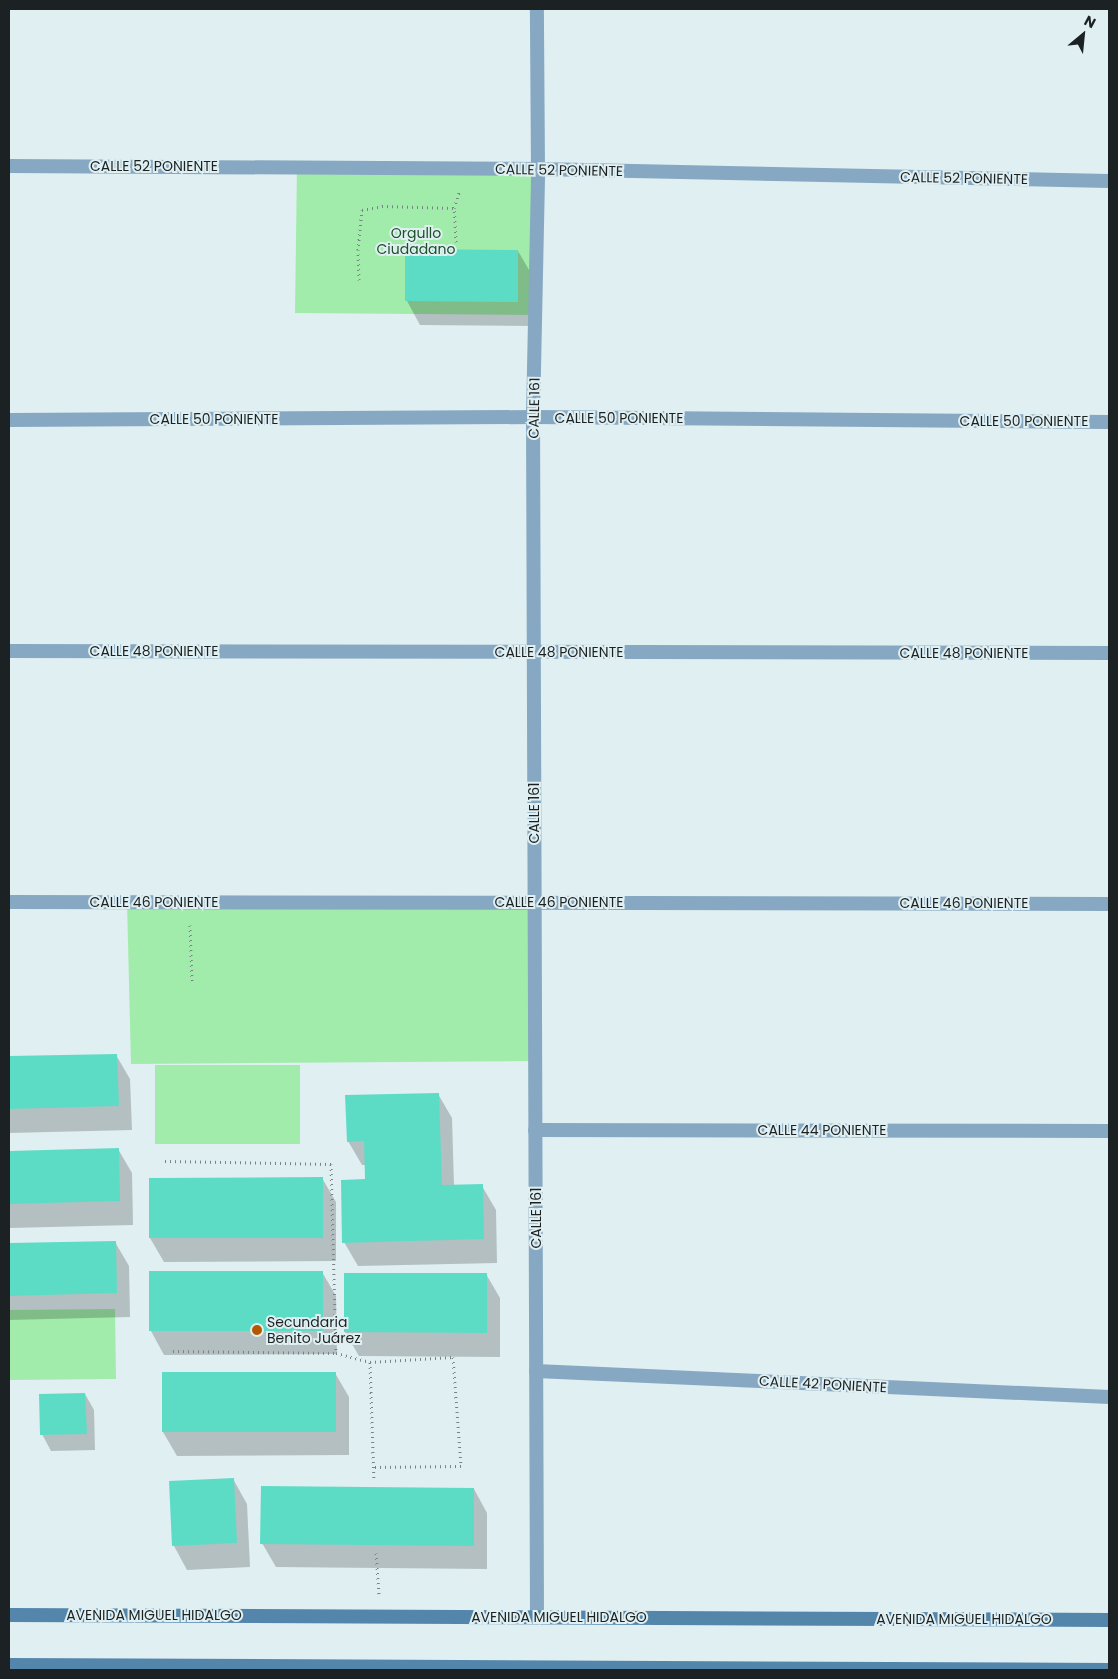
<!DOCTYPE html>
<meta charset="utf-8">
<style>
body{margin:0}
#map{position:relative;width:1118px;height:1679px;overflow:hidden;background:#e0eff2;font-family:Poppins,sans-serif}
div>[style]{position:absolute}
.green>*{inset:0;background:#a1ecab}
.shadow>*{inset:0;background:#0003}
.building>*{inset:0;background:#5ddcc5}
.path>*{height:3px;margin-top:-1.5px;transform-origin:0;background:repeating-linear-gradient(90deg,#798385 0 1px,transparent 0 5px)}
.minor>*{height:14px;margin:-7px;padding:0 7px;transform-origin:7px;border-radius:7px;background:#87a8c2}
.secondary>*{height:14px;margin:-7px;padding:0 7px;transform-origin:7px;border-radius:7px;background:#5486ac}
.dots>*{width:14px;height:14px;translate:-50% -50%;box-sizing:border-box;border:2px solid #e0eff2;border-radius:50%}
span{translate:-50% -50%;white-space:nowrap;text-align:center;line-height:1.15;-webkit-text-stroke:4px #e0eff2;paint-order:stroke}
.street-label{font-size:14px;color:#1c2223}
.park-label{font-size:14px;color:#1c5027}
.poi-label{font-size:14px;color:#1c2223}
.left{translate:0 -50%;text-align:left}
.frame{position:absolute;inset:0;border:10px solid #1c2223;pointer-events:none}
.north{position:absolute;left:1058px;top:10px;width:50px;height:50px;-webkit-text-stroke:4px #e0eff2;paint-order:stroke;rotate:28deg;font-size:14px;font-weight:700;line-height:20px;text-align:center;color:#1c2223}
.north::after{content:'';display:block;margin:auto;width:18px;height:22px;background:#1c2223;clip-path:polygon(50% 0,100% 100%,50% 72%,0 100%)}
</style>
<div id="map">
<div class="green">
<div style="clip-path:polygon(297px 166px,538px 169px,535px 315px,295px 313px)"></div>
<div style="clip-path:polygon(127px 902px,535px 902px,535px 1061px,131px 1064px)"></div>
<div style="clip-path:polygon(155px 1065px,300px 1065px,300px 1144px,155px 1144px)"></div>
<div style="clip-path:polygon(115px 1309px,116px 1379px,9px 1380px,9px 1310px)"></div>
</div>
<div class="shadow">
<div style="clip-path:polygon(406px 250px,518px 251px,532px 275px,532px 326px,420px 325px,407px 301px)"></div>
<div style="clip-path:polygon(116px 1055px,130px 1079px,132px 1130px,9px 1133px,9px 1057px)"></div>
<div style="clip-path:polygon(438px 1094px,452px 1118px,454px 1186px,482px 1186px,496px 1210px,497px 1263px,358px 1266px,344px 1242px,367px 1180px,366px 1165px,362px 1165px,348px 1141px)"></div>
<div style="clip-path:polygon(118px 1149px,132px 1173px,133px 1225px,9px 1228px,9px 1152px)"></div>
<div style="clip-path:polygon(322px 1178px,336px 1202px,336px 1261px,164px 1262px,150px 1238px)"></div>
<div style="clip-path:polygon(115px 1242px,129px 1266px,130px 1317px,9px 1320px,9px 1244px)"></div>
<div style="clip-path:polygon(322px 1272px,336px 1296px,337px 1354px,164px 1355px,151px 1331px)"></div>
<div style="clip-path:polygon(486px 1274px,500px 1298px,500px 1357px,359px 1356px,345px 1332px)"></div>
<div style="clip-path:polygon(335px 1373px,349px 1397px,349px 1455px,177px 1456px,163px 1432px)"></div>
<div style="clip-path:polygon(85px 1394px,94px 1410px,95px 1450px,51px 1451px,42px 1434px)"></div>
<div style="clip-path:polygon(233px 1479px,247px 1504px,250px 1567px,187px 1570px,174px 1546px)"></div>
<div style="clip-path:polygon(474px 1489px,487px 1513px,487px 1569px,276px 1567px,262px 1543px)"></div>
</div>
<div class="building">
<div style="clip-path:polygon(405px 249px,518px 250px,518px 302px,405px 301px)"></div>
<div style="clip-path:polygon(117px 1054px,119px 1106px,9px 1109px,9px 1056px)"></div>
<div style="clip-path:polygon(439px 1093px,442px 1185px,483px 1184px,484px 1239px,342px 1243px,341px 1180px,365px 1179px,364px 1141px,347px 1142px,345px 1095px)"></div>
<div style="clip-path:polygon(119px 1148px,120px 1201px,9px 1204px,9px 1151px)"></div>
<div style="clip-path:polygon(323px 1177px,323px 1238px,149px 1238px,149px 1178px)"></div>
<div style="clip-path:polygon(116px 1241px,117px 1293px,9px 1296px,9px 1243px)"></div>
<div style="clip-path:polygon(149px 1271px,323px 1271px,323px 1331px,149px 1331px)"></div>
<div style="clip-path:polygon(344px 1273px,487px 1273px,487px 1333px,344px 1332px)"></div>
<div style="clip-path:polygon(162px 1372px,336px 1372px,336px 1432px,162px 1432px)"></div>
<div style="clip-path:polygon(85px 1393px,87px 1434px,40px 1435px,39px 1394px)"></div>
<div style="clip-path:polygon(234px 1478px,237px 1543px,172px 1546px,169px 1481px)"></div>
<div style="clip-path:polygon(261px 1486px,474px 1488px,474px 1546px,260px 1544px)"></div>
</div>
<div class="path">
<div style="left:456px;top:242px;width:34px;rotate:-93deg"></div>
<div style="left:454px;top:208px;width:19px;rotate:-72deg"></div>
<div style="left:359px;top:280px;width:30px;rotate:-92deg"></div>
<div style="left:358px;top:250px;width:40px;rotate:-84.3deg"></div>
<div style="left:362px;top:210px;width:20px;rotate:-11deg"></div>
<div style="left:382px;top:206px;width:72px;rotate:1.6deg"></div>
<div style="left:190px;top:925px;width:56px;rotate:88deg"></div>
<div style="left:165px;top:1161px;width:166px;rotate:1deg"></div>
<div style="left:331px;top:1164px;width:189px;rotate:88.5deg"></div>
<div style="left:173px;top:1351px;width:163px;rotate:0.7deg"></div>
<div style="left:336px;top:1353px;width:35px;rotate:15deg"></div>
<div style="left:370px;top:1362px;width:118px;rotate:88.1deg"></div>
<div style="left:370px;top:1362px;width:83px;rotate:-3.4deg"></div>
<div style="left:453px;top:1357px;width:109px;rotate:85.8deg"></div>
<div style="left:461px;top:1466px;width:87px;rotate:179.3deg"></div>
<div style="left:376px;top:1553px;width:41px;rotate:85.8deg"></div>
</div>
<div class="minor">
<div style="left:9px;top:166px;width:529px;rotate:0.32deg"></div>
<div style="left:538px;top:169px;width:571px;rotate:1.2deg"></div>
<div style="left:9px;top:420px;width:524px;rotate:-0.33deg"></div>
<div style="left:533px;top:417px;width:576px;rotate:0.5deg"></div>
<div style="left:9px;top:651px;width:1100px;rotate:0.1deg"></div>
<div style="left:9px;top:902px;width:1100px;rotate:0.1deg"></div>
<div style="left:535px;top:1130px;width:574px;rotate:0.1deg"></div>
<div style="left:536px;top:1371px;width:574px;rotate:2.6deg"></div>
<div style="left:537px;top:1617px;width:1200px;rotate:-90.19deg"></div>
<div style="left:533px;top:417px;width:248px;rotate:-88.8deg"></div>
<div style="left:538px;top:169px;width:160px;rotate:-90.4deg"></div>
</div>
<div class="secondary">
<div style="left:9px;top:1615px;width:1100px;rotate:0.26deg"></div>
<div style="left:9px;top:1665px;width:1100px;rotate:0.26deg"></div>
</div>
<div class="dots">
<div style="left:257px;top:1330px;background:#b45800"></div>
</div>
<div class="street-label">
<span style="left:154px;top:166px">CALLE 52 PONIENTE</span>
<span style="left:559px;top:170px;rotate:1deg">CALLE 52 PONIENTE</span>
<span style="left:964px;top:178px;rotate:1deg">CALLE 52 PONIENTE</span>
<span style="left:534px;top:408px;rotate:-89deg">CALLE 161</span>
<span style="left:619px;top:418px">CALLE 50 PONIENTE</span>
<span style="left:214px;top:419px">CALLE 50 PONIENTE</span>
<span style="left:1024px;top:421px">CALLE 50 PONIENTE</span>
<span style="left:154px;top:651px">CALLE 48 PONIENTE</span>
<span style="left:559px;top:652px">CALLE 48 PONIENTE</span>
<span style="left:964px;top:653px">CALLE 48 PONIENTE</span>
<span style="left:534px;top:813px;rotate:-90deg">CALLE 161</span>
<span style="left:154px;top:902px">CALLE 46 PONIENTE</span>
<span style="left:559px;top:902px">CALLE 46 PONIENTE</span>
<span style="left:964px;top:903px">CALLE 46 PONIENTE</span>
<span style="left:822px;top:1130px">CALLE 44 PONIENTE</span>
<span style="left:536px;top:1218px;rotate:-90deg">CALLE 161</span>
<span style="left:823px;top:1384px;rotate:3deg">CALLE 42 PONIENTE</span>
<span style="left:154px;top:1615px">AVENIDA MIGUEL HIDALGO</span>
<span style="left:559px;top:1617px">AVENIDA MIGUEL HIDALGO</span>
<span style="left:964px;top:1619px">AVENIDA MIGUEL HIDALGO</span>
</div>
<div class="park-label">
<span style="left:416px;top:241px">Orgullo<br>Ciudadano</span>
</div>
<div class="poi-label">
<span class="left" style="left:267px;top:1330px">Secundaria<br>Benito Juárez</span>
</div>
<div class="frame"></div>
<div class="north">N</div>
</div>
